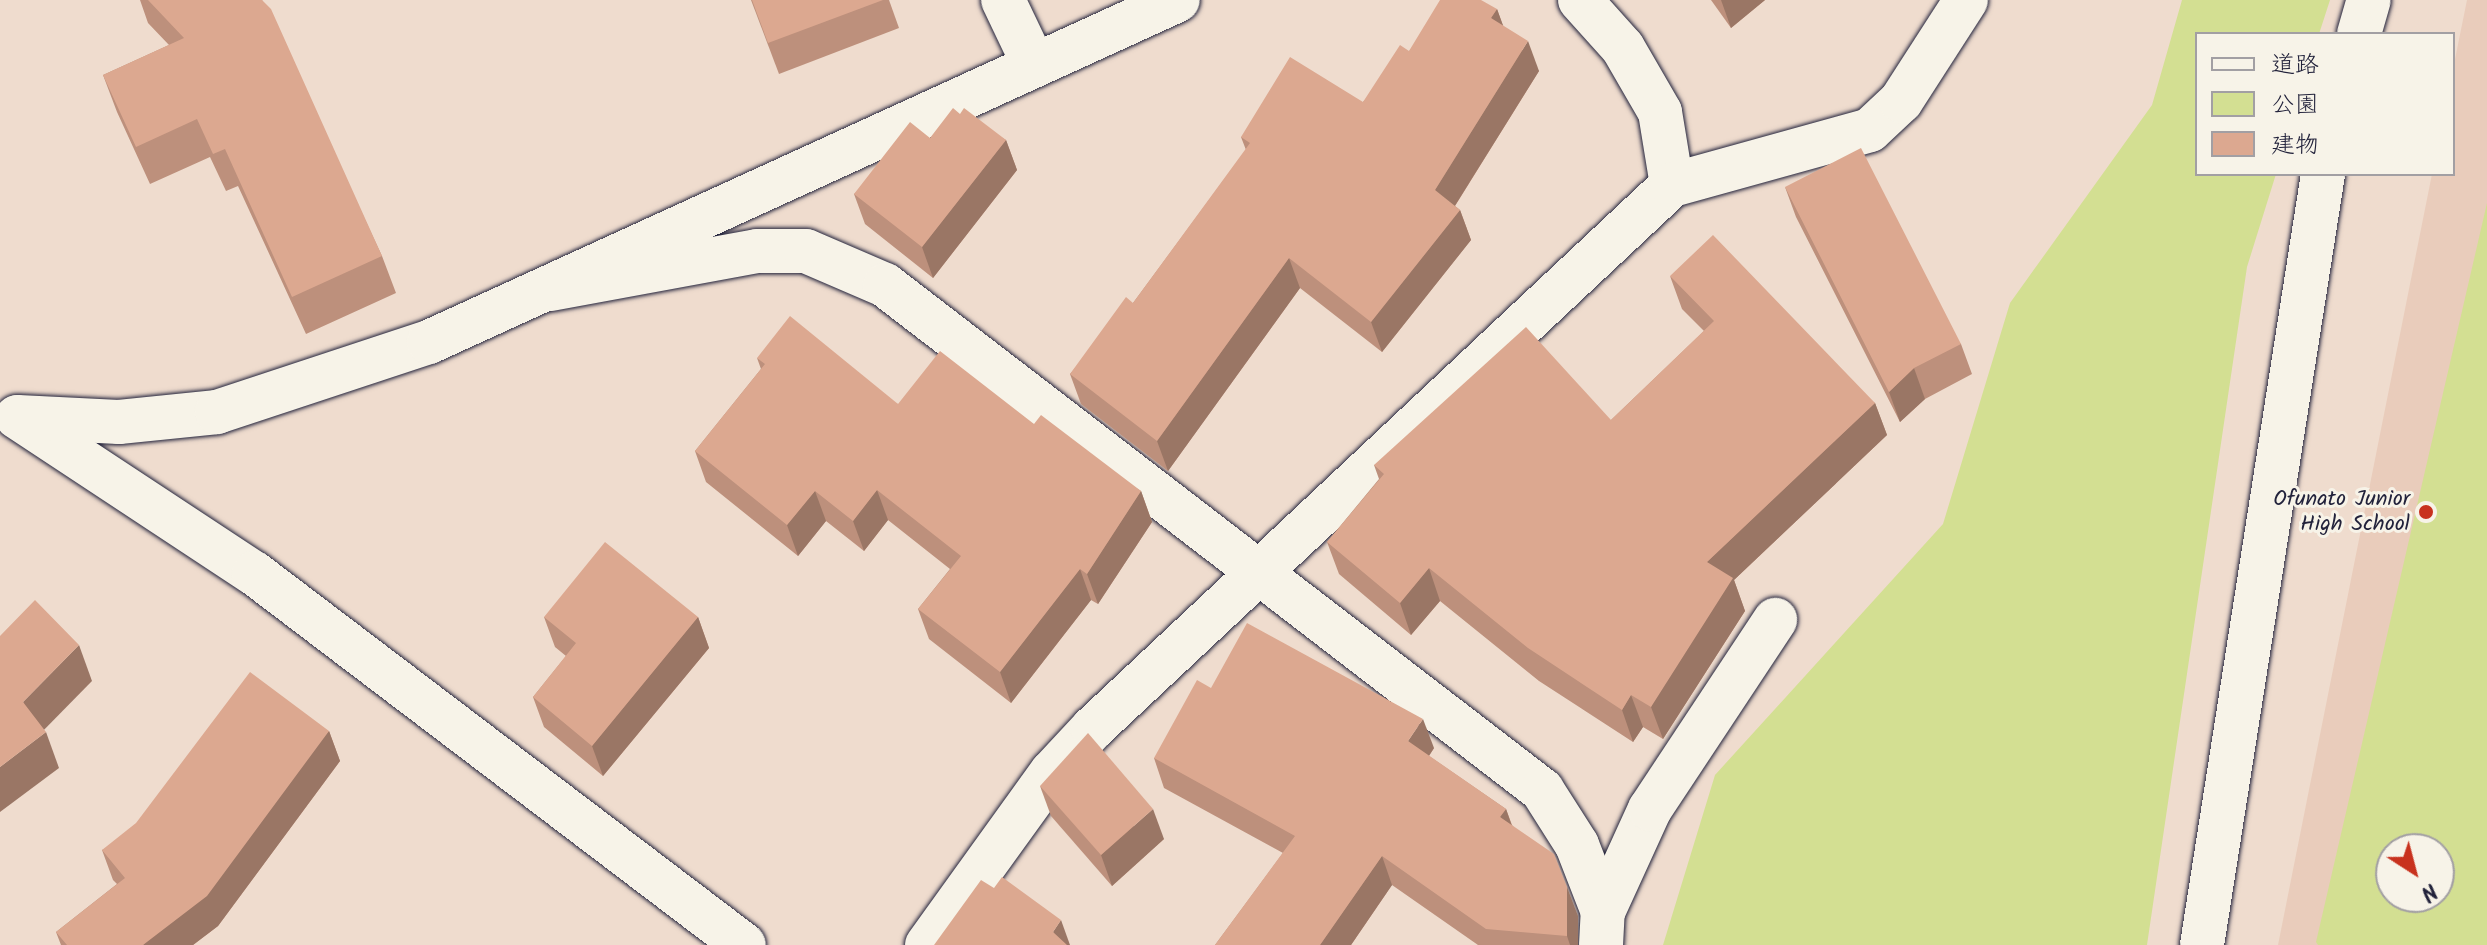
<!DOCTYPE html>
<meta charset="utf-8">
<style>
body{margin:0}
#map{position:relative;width:2487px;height:945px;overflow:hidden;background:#efdcce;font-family:Kalam,"Klee One",sans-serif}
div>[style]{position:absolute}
.built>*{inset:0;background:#e9ccbb}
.green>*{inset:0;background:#d3df92}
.roads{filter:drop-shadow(0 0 2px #22223b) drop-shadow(0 0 2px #22223b)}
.street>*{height:44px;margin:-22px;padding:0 22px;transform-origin:22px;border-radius:22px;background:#f7f3e8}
.wall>*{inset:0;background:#bd907c}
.shaded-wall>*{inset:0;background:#9a7665}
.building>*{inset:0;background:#dca890}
.dots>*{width:22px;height:22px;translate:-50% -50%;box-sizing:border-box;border:4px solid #f7f3e8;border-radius:50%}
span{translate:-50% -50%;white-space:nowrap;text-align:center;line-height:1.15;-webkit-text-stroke:6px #f7f3e8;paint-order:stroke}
.poi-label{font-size:22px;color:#22223b}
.right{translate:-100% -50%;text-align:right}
.legend{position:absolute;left:2195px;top:32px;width:260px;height:144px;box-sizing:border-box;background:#f7f3e8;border:2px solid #a29fa3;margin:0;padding:10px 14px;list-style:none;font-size:24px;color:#22223b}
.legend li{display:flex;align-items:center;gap:16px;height:40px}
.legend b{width:40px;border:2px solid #a29fa3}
.north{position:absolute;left:2375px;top:833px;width:80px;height:80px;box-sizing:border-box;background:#f7f3e8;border:2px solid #a29fa3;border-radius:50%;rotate:144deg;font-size:22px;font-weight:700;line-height:32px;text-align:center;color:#22223b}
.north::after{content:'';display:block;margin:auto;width:28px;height:36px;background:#c8321e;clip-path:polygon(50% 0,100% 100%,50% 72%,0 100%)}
</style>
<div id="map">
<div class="built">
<div style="clip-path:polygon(evenodd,2467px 0,2487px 0,2487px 945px,2278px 945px,2432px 174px,2453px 174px,2453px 69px,2467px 0,2391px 849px,2439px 849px,2439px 897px,2391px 897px,2391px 849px)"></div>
</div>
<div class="green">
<div style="clip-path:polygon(2182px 0,2330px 0,2319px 34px,2197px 34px,2197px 174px,2276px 174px,2247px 267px,2147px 945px,1663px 945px,1715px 775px,1943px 524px,2010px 303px,2152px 105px)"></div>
<div style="clip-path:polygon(evenodd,2487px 203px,2487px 945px,2318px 945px,2316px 942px,2487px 203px,2439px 849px,2439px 897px,2391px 897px,2391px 849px,2439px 849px)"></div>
</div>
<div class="roads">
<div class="street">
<div style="left:1003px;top:0;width:72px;rotate:64.5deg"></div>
<div style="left:1580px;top:0;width:64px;rotate:48.1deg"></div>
<div style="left:1623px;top:48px;width:74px;rotate:60deg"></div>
<div style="left:1660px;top:112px;width:74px;rotate:80.7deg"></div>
<div style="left:2359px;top:34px;width:35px;rotate:-74deg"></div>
<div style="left:550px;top:289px;width:210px;rotate:-10.4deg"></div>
<div style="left:757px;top:251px;width:49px"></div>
<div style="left:806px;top:251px;width:86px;rotate:23.3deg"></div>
<div style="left:885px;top:285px;width:829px;rotate:37.55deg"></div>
<div style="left:1542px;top:790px;width:65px;rotate:57.5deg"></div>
<div style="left:1577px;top:845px;width:72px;rotate:68.8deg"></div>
<div style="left:17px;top:417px;width:284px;rotate:33.4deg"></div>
<div style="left:254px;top:573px;width:615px;rotate:37.21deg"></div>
<div style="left:18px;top:417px;width:101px;rotate:2.8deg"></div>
<div style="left:119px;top:422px;width:99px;rotate:-5.8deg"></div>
<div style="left:217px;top:412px;width:223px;rotate:-18.3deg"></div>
<div style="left:429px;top:342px;width:823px;rotate:-24.54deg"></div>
<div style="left:927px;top:945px;width:213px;rotate:-54.2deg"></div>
<div style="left:1052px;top:772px;width:60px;rotate:-47deg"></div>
<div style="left:1093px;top:728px;width:794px;rotate:-43.16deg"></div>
<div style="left:1672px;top:185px;width:205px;rotate:-15.5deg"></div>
<div style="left:1870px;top:130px;width:42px;rotate:-43.1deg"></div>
<div style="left:1901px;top:101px;width:120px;rotate:-57.2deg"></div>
<div style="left:1601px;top:945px;width:33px;rotate:-87deg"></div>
<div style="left:1603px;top:912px;width:113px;rotate:-65.5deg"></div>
<div style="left:1650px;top:809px;width:227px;rotate:-56.5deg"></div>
<div style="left:2202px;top:945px;width:780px;rotate:-81.08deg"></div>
</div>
</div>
<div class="wall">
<div style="clip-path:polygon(140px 0,262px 0,382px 256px,396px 293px,306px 334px,238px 186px,226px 191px,210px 157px,150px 184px,117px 112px,103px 75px,169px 45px,148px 23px)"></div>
<div style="clip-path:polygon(751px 0,889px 0,899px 28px,779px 74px)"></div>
<div style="clip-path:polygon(1711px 0,1765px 0,1731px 28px)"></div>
<div style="clip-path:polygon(1497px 9px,1503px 26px,1539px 71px,1455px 206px,1460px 210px,1471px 240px,1382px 352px,1300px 288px,1168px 471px,1081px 404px,1070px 374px,1133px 303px,1246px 150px,1241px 137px,1363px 102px,1409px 51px)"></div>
<div style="clip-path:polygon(960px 114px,1006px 140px,1017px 170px,933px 278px,865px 224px,854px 194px,930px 138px)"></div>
<div style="clip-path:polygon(1785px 187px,1961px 344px,1972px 374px,1925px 399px,1900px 422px,1796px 217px)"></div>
<div style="clip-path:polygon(1670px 276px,1875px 403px,1887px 435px,1734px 580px,1745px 611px,1663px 739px,1643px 727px,1633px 742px,1539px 681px,1440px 601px,1411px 635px,1339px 574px,1327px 542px,1379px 479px,1374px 465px,1611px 420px,1704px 331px,1682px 309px)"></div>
<div style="clip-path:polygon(757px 358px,898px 404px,1034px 424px,1141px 491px,1152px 522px,1098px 604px,1091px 600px,1011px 703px,929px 639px,918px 609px,950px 569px,888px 520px,864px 551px,826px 521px,798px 556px,706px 482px,695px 451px,761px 369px)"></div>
<div style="clip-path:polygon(544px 617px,698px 617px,709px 648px,603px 776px,544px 727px,533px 697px,566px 656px,555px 647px)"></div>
<div style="clip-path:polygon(329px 731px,340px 761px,218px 926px,193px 945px,61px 945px,56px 932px,117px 884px,113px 880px,102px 850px)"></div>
<div style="clip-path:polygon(1434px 748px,1429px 756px,1506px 809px,1512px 825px,1578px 916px,1578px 945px,1478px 945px,1392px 885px,1351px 945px,1215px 945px,1283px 853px,1164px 788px,1154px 758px)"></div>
<div style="clip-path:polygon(1040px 786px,1164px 839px,1112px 886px,1051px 816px)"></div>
</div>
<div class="shaded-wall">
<div style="clip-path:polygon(1721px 0,1765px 0,1731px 28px)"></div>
<div style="clip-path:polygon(1497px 9px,1508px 39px,1491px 18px)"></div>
<div style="clip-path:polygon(1528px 41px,1539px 71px,1446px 220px,1435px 190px)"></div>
<div style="clip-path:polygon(1006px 140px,1017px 170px,933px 278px,922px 247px)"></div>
<div style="clip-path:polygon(1460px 210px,1471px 240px,1382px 352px,1371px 322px)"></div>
<div style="clip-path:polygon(1289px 258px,1300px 288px,1168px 471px,1157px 441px)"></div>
<div style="clip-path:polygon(1914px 368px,1925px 399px,1900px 422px,1889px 392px)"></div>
<div style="clip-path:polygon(1875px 403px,1887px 435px,1734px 580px,1745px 611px,1663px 739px,1651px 707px,1707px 562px)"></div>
<div style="clip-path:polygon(877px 490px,888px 520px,864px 551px,853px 521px)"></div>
<div style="clip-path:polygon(815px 491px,826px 521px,798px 556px,787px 525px)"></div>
<div style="clip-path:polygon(1141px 491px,1152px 522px,1098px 604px,1087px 574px)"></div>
<div style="clip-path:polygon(1429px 568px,1440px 601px,1411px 635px,1400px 603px)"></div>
<div style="clip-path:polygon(1080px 569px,1091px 600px,1011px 703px,1000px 672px)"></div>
<div style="clip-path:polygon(698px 617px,709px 648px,603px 776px,592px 746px)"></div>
<div style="clip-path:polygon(79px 645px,92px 681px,36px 738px,23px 702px)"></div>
<div style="clip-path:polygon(1631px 695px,1643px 727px,1633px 742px,1622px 710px)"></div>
<div style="clip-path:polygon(1423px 719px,1434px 748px,1419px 771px,1408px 741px)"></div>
<div style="clip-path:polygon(329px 731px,340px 761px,218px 926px,193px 945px,143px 945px)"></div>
<div style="clip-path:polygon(46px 732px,59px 768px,0 812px,0 767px)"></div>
<div style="clip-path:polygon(1153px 809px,1164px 839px,1112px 886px,1101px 855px)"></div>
<div style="clip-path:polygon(1506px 809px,1516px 838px,1500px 817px)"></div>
<div style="clip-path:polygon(1382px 856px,1392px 885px,1351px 945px,1320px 945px)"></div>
<div style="clip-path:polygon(1567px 887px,1578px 916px,1578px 945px,1570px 945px,1567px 936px)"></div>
<div style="clip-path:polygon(1061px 920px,1070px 945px,1058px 945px,1053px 932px)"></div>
</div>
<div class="building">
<div style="clip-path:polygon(148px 0,262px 0,271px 9px,382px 256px,292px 297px,225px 149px,213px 154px,197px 119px,136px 147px,103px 75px,184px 38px)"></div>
<div style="clip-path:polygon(752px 0,883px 0,768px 43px)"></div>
<div style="clip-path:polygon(1440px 0,1481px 0,1497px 9px,1491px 18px,1528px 41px,1435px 190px,1460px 210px,1371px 322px,1289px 258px,1157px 441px,1070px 374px,1126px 297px,1133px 303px,1250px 143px,1241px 137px,1290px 57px,1363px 102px,1400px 45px,1409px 51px)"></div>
<div style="clip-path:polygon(953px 108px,960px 114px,964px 108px,1006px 140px,922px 247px,854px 194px,910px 122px,930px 138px)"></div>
<div style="clip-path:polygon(1861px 148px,1961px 344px,1914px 368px,1889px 392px,1785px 187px)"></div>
<div style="clip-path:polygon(1713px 235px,1875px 403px,1707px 562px,1733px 578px,1651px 707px,1631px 695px,1622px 710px,1528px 648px,1429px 568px,1400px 603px,1327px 542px,1384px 474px,1374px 465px,1526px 327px,1611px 420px,1714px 321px,1670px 276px)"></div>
<div style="clip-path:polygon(790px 316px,898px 404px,940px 351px,1034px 424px,1041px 415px,1141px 491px,1087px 574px,1080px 569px,1000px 672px,918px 609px,961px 556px,877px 490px,853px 521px,815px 491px,787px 525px,695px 451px,765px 364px,757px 358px)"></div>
<div style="clip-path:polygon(605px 542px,698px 617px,592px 746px,533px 697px,576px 643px,544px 617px)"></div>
<div style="clip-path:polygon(35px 600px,79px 645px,23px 702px,46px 732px,0 767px,0 636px)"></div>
<div style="clip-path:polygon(1247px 623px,1423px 719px,1408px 741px,1506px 809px,1500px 817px,1554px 854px,1567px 887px,1567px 936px,1486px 929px,1382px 856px,1320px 945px,1215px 945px,1295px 836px,1154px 758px,1197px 680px,1211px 688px)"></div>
<div style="clip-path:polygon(250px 672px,329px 731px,207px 896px,143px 945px,67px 945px,56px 932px,125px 878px,102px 850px,136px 823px)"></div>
<div style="clip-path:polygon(1088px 733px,1153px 809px,1101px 855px,1040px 786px)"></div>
<div style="clip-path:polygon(1002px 877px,1061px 920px,1053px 932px,1067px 945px,934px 945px,981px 880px,994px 888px)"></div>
</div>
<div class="dots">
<div style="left:2426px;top:512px;background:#c8321e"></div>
</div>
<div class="poi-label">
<span class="right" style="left:2410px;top:512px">Ofunato Junior<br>High School</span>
</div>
<ul class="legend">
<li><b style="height:10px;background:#f7f3e8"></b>道路</li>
<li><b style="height:22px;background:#d3df92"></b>公園</li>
<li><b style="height:22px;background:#dca890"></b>建物</li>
</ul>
<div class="north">N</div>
</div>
